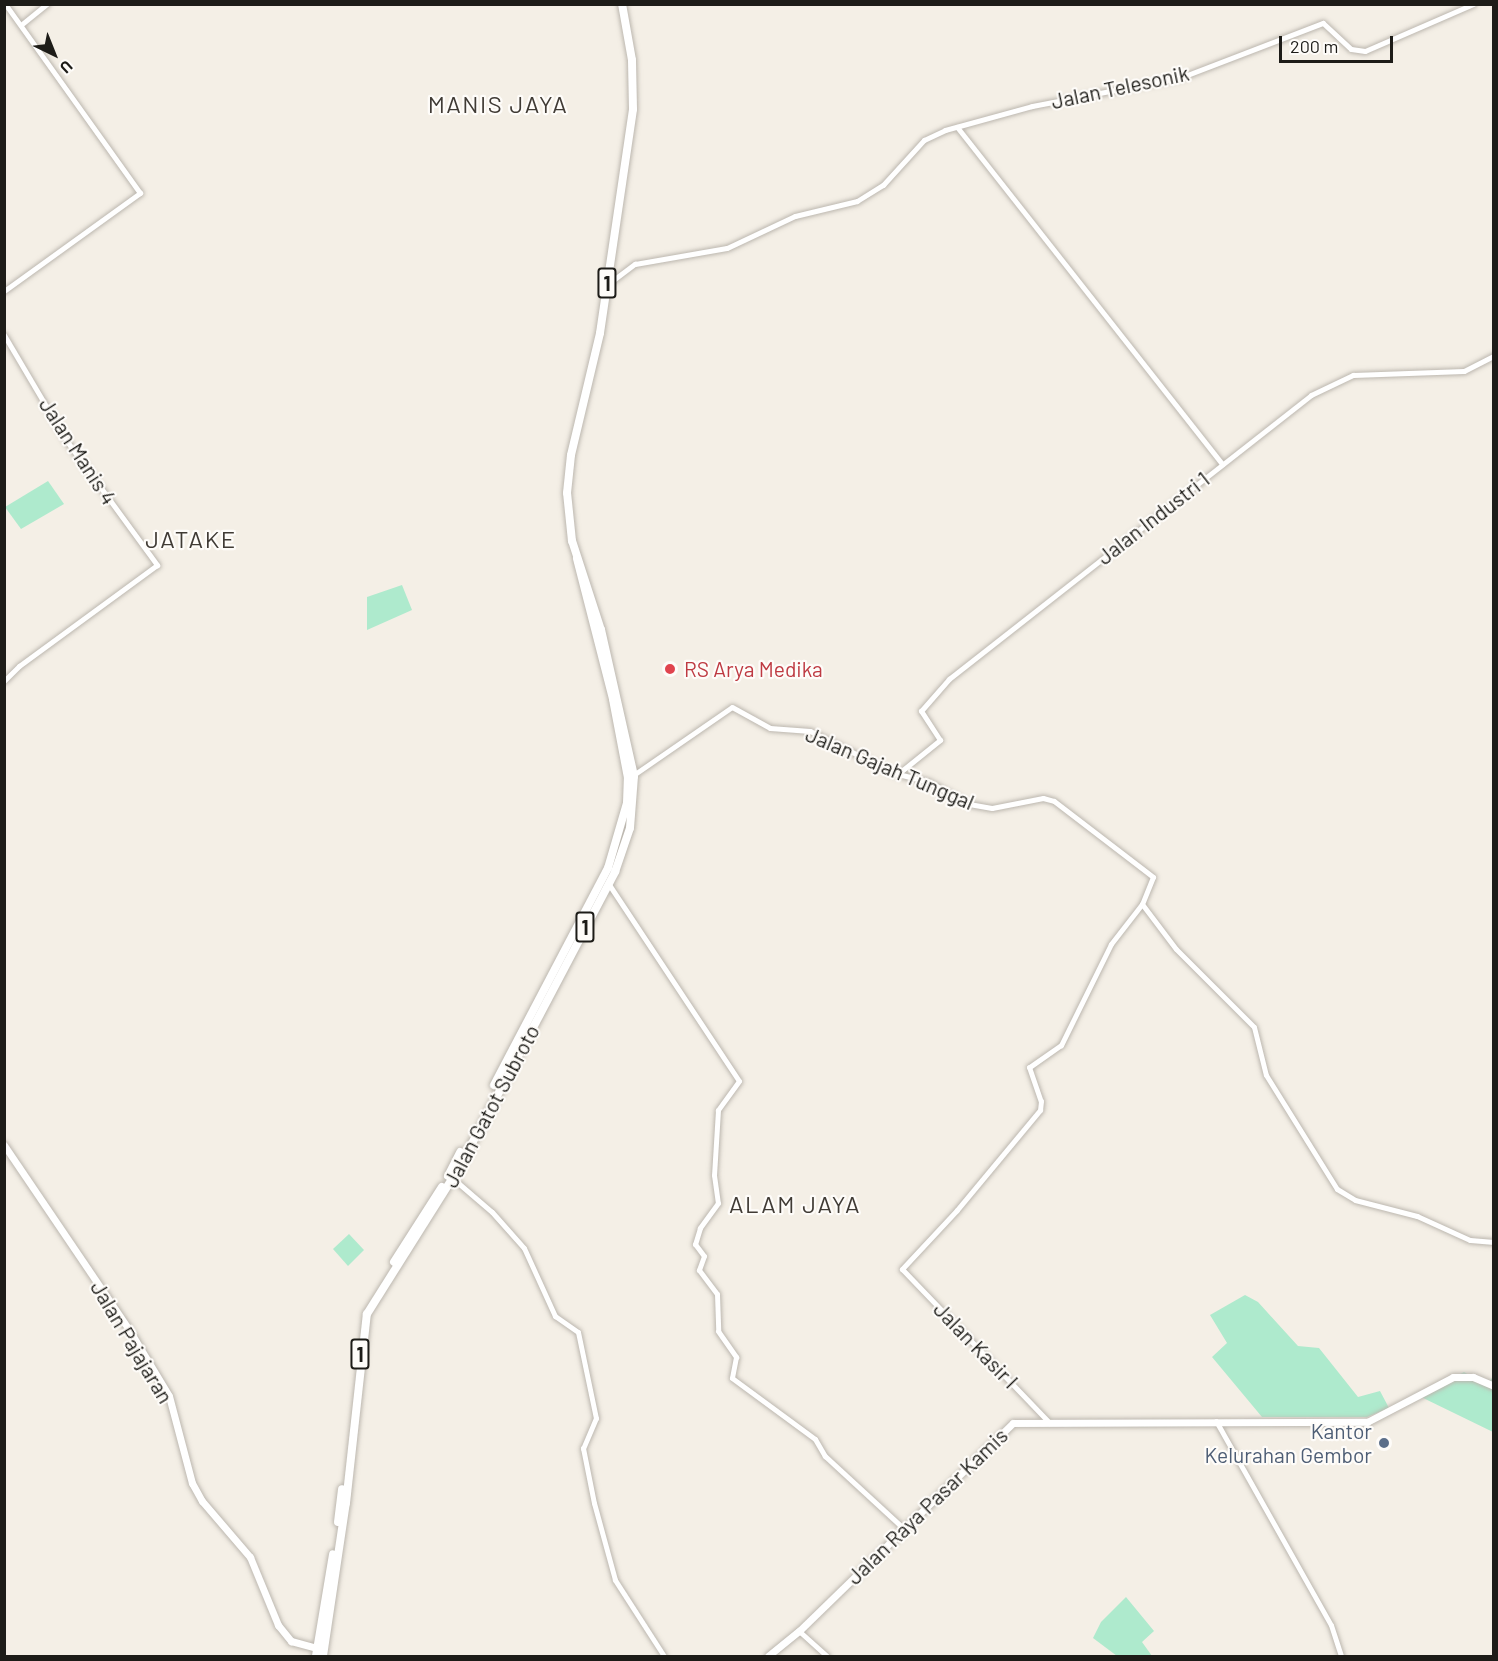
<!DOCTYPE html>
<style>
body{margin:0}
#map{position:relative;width:1498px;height:1661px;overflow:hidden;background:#f4efe6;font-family:Barlow,sans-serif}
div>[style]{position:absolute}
.green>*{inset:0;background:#aeeacd}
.roads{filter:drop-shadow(0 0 2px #bcb7af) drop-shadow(0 0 2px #bcb7af)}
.minor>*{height:5px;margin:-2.5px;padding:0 2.5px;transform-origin:2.5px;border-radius:2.5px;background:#fff}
.major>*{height:7px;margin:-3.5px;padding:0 3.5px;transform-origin:3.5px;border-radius:3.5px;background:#fff}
.highway>*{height:8px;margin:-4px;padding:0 4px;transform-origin:4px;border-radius:4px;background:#fff}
.dots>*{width:16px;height:16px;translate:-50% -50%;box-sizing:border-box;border:3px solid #fefcf9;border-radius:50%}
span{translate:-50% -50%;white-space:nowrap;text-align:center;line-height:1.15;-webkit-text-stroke:4.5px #fefcf9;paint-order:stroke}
.shield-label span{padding:2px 4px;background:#fefcf9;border:2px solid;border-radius:4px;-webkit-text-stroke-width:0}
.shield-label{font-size:20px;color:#1d1c18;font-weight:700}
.street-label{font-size:21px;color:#1d1c18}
.health-label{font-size:21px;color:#be3a42}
.left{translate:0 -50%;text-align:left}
.service-label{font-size:21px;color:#4e5e75}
.right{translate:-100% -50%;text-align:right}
.quarter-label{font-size:24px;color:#403b35;letter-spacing:1.5px}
.frame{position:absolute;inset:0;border:6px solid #1d1c18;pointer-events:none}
.north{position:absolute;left:24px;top:24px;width:60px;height:60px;-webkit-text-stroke:4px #fefcf9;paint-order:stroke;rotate:137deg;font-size:16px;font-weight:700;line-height:24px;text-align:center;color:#1d1c18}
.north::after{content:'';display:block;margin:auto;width:21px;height:27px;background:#1d1c18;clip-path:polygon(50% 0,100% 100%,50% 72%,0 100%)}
.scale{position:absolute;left:1279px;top:36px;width:114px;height:27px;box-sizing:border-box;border:3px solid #1d1c18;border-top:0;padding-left:8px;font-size:18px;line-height:21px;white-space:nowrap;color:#1d1c18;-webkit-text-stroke:4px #fefcf9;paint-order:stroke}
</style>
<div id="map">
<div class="green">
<div style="clip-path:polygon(48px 481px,64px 504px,21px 529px,5px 507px)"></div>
<div style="clip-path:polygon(402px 585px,412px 610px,367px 630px,367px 597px)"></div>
<div style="clip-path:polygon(349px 1234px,364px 1250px,348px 1266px,333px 1249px)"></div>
<div style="clip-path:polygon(1245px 1295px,1258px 1302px,1298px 1346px,1319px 1348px,1358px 1397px,1380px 1391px,1389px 1408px,1367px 1417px,1262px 1417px,1212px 1357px,1227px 1343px,1210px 1315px)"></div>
<div style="clip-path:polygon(1464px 1372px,1486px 1385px,1493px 1377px,1493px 1432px,1419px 1396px)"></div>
<div style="clip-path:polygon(1126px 1597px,1154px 1631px,1142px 1642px,1152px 1656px,1117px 1656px,1093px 1638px,1101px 1622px)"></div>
</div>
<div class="roads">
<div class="minor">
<div style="left:22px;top:24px;width:32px;rotate:-39deg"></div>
<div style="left:957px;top:127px;width:429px;rotate:51.8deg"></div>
<div style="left:608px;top:284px;width:34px;rotate:-37deg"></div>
<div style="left:635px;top:264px;width:93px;rotate:-9.9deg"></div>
<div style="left:727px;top:248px;width:75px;rotate:-25.2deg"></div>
<div style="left:795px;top:216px;width:64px;rotate:-13.6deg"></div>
<div style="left:857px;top:201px;width:31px;rotate:-32deg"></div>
<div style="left:883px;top:185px;width:61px;rotate:-47.7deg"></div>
<div style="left:924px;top:140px;width:23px;rotate:-25deg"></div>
<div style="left:945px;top:130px;width:90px;rotate:-15.4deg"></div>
<div style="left:1032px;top:106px;width:153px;rotate:-10.9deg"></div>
<div style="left:1182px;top:77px;width:151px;rotate:-21deg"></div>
<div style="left:1323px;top:23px;width:38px;rotate:43deg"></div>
<div style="left:1351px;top:49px;width:14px;rotate:8deg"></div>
<div style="left:1365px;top:51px;width:118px;rotate:-23.5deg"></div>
<div style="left:4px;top:291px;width:168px;rotate:-35.8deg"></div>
<div style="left:140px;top:193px;width:232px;rotate:-125.5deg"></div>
<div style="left:4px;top:335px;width:122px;rotate:59.4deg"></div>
<div style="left:66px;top:440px;width:155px;rotate:53.9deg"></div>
<div style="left:157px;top:565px;width:171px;rotate:143.8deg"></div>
<div style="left:19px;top:666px;width:21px;rotate:135deg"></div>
<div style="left:899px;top:773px;width:53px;rotate:-38.8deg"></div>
<div style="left:940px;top:740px;width:35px;rotate:-123deg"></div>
<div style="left:921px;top:711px;width:43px;rotate:-48.8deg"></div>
<div style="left:949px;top:679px;width:460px;rotate:-38.1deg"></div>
<div style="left:1311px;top:395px;width:47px;rotate:-25.5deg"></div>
<div style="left:1353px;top:375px;width:111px;rotate:-2.1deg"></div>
<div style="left:1464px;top:371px;width:34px;rotate:-27deg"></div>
<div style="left:632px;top:776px;width:121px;rotate:-34.6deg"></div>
<div style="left:732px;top:707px;width:43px;rotate:28.9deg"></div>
<div style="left:770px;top:728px;width:40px;rotate:4.3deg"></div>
<div style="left:810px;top:731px;width:94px;rotate:26.6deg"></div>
<div style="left:894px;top:773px;width:36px;rotate:14deg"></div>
<div style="left:929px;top:782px;width:46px;rotate:28.8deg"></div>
<div style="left:969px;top:804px;width:23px;rotate:10deg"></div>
<div style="left:992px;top:808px;width:52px;rotate:-11.1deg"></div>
<div style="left:1043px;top:798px;width:11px;rotate:15deg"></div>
<div style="left:1054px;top:801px;width:125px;rotate:37.5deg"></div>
<div style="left:1153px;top:877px;width:29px;rotate:112deg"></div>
<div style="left:1142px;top:904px;width:51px;rotate:127.8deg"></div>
<div style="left:1111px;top:944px;width:113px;rotate:116.3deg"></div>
<div style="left:1061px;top:1045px;width:39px;rotate:145deg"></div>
<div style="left:1029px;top:1067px;width:36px;rotate:71deg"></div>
<div style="left:1041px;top:1101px;width:9px;rotate:96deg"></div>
<div style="left:1040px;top:1110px;width:130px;rotate:129.7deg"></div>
<div style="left:957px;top:1210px;width:81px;rotate:133deg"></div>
<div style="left:902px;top:1269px;width:211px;rotate:46.2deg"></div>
<div style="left:608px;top:883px;width:237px;rotate:56.5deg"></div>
<div style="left:739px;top:1081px;width:36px;rotate:126deg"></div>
<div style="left:718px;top:1110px;width:65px;rotate:93.5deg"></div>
<div style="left:714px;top:1175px;width:28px;rotate:82deg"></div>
<div style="left:718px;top:1203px;width:31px;rotate:126deg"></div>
<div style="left:700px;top:1228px;width:17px;rotate:107deg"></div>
<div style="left:695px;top:1244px;width:15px;rotate:53deg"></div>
<div style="left:704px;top:1256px;width:15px;rotate:110deg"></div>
<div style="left:699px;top:1270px;width:30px;rotate:53deg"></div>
<div style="left:717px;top:1294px;width:37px;rotate:88deg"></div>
<div style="left:718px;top:1331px;width:32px;rotate:55deg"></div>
<div style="left:736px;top:1357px;width:21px;rotate:101deg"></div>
<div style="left:732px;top:1378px;width:103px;rotate:36.3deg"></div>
<div style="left:815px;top:1439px;width:20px;rotate:60deg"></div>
<div style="left:825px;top:1456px;width:108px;rotate:42.7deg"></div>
<div style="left:1142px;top:904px;width:56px;rotate:52.9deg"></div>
<div style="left:1176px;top:949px;width:110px;rotate:45deg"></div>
<div style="left:1254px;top:1027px;width:49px;rotate:76deg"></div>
<div style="left:1266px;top:1075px;width:134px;rotate:58.1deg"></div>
<div style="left:1337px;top:1189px;width:21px;rotate:31deg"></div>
<div style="left:1355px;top:1200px;width:64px;rotate:14.5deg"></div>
<div style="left:1417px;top:1216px;width:58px;rotate:24.4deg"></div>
<div style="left:1470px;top:1240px;width:24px;rotate:5deg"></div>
<div style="left:450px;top:1176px;width:55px;rotate:40.6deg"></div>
<div style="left:492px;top:1212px;width:48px;rotate:48.4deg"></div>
<div style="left:524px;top:1248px;width:75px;rotate:65.5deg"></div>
<div style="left:555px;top:1316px;width:28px;rotate:35deg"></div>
<div style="left:578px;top:1332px;width:88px;rotate:78.2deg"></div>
<div style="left:596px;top:1418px;width:33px;rotate:113deg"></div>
<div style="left:583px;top:1448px;width:56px;rotate:78.7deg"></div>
<div style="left:594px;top:1503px;width:80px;rotate:74.7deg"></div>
<div style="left:615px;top:1580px;width:90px;rotate:57.2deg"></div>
<div style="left:1216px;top:1421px;width:234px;rotate:60.6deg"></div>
<div style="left:1331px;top:1625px;width:33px;rotate:72deg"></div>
<div style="left:799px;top:1631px;width:38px;rotate:42deg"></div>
</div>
<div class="major">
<div style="left:4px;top:1145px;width:221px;rotate:55.9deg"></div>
<div style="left:128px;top:1328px;width:79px;rotate:58.9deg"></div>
<div style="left:169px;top:1396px;width:90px;rotate:75.2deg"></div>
<div style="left:192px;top:1483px;width:21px;rotate:61deg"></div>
<div style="left:202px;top:1501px;width:74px;rotate:49.4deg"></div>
<div style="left:250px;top:1557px;width:74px;rotate:67.6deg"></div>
<div style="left:278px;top:1625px;width:21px;rotate:51deg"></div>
<div style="left:291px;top:1641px;width:30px;rotate:15deg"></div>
<div style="left:768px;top:1656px;width:40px;rotate:-39deg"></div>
<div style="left:799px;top:1631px;width:298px;rotate:-44.2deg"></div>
<div style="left:1013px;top:1423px;width:354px;rotate:-0.2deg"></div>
<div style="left:1367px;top:1422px;width:97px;rotate:-27.6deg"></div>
<div style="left:1453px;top:1377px;width:20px"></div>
<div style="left:1473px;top:1377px;width:23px;rotate:23deg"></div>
</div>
<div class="highway">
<div style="left:494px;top:1085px;width:245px;rotate:-62.3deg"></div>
<div style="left:608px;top:868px;width:68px;rotate:-73.7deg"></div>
<div style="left:627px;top:803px;width:25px;rotate:-88deg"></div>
<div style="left:628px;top:778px;width:80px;rotate:-100.8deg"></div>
<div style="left:613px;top:699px;width:145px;rotate:-104.4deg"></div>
<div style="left:448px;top:1176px;width:27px;rotate:-63deg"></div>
<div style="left:394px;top:1262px;width:89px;rotate:-57.4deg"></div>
<div style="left:338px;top:1522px;width:33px;rotate:-83deg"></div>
<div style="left:316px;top:1656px;width:103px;rotate:-80.5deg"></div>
<div style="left:323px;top:1656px;width:155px;rotate:-81.5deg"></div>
<div style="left:346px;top:1503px;width:190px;rotate:-83.7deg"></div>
<div style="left:367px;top:1314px;width:173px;rotate:-57.8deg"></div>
<div style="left:459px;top:1168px;width:335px;rotate:-62.2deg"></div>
<div style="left:615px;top:872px;width:46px;rotate:-71.2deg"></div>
<div style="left:630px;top:828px;width:52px;rotate:-85.6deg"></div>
<div style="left:634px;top:776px;width:150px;rotate:-102.7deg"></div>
<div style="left:601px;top:630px;width:94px;rotate:-108deg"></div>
<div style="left:572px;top:541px;width:48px;rotate:-95.9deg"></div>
<div style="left:567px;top:493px;width:38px;rotate:-84deg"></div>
<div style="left:571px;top:455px;width:125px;rotate:-76.6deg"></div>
<div style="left:600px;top:333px;width:226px;rotate:-81.6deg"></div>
<div style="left:633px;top:109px;width:49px;rotate:-91.2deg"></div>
<div style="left:632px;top:60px;width:57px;rotate:-100.1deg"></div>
</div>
</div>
<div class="dots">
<div style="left:670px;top:669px;background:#e0444e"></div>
<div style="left:1384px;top:1443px;background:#5c6f8a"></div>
</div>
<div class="shield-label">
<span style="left:607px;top:283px">1</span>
<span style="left:585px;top:927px">1</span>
<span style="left:360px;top:1354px">1</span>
</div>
<div class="street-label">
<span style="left:1120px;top:87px;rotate:-12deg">Jalan Telesonik</span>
<span style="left:78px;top:451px;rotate:57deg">Jalan Manis 4</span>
<span style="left:1153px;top:518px;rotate:-38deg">Jalan Industri 1</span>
<span style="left:890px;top:768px;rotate:23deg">Jalan Gajah Tunggal</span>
<span style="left:491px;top:1106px;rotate:-62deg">Jalan Gatot Subroto</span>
<span style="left:132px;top:1342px;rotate:59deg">Jalan Pajajaran</span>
<span style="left:976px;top:1345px;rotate:46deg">Jalan Kasir I</span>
<span style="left:927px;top:1506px;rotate:-44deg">Jalan Raya Pasar Kamis</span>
</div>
<div class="health-label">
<span class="left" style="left:684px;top:669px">RS Arya Medika</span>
</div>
<div class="service-label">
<span class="right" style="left:1372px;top:1443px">Kantor<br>Kelurahan Gembor</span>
</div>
<div class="quarter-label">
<span style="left:498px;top:104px">MANIS JAYA</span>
<span style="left:191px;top:539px">JATAKE</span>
<span style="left:795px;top:1204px">ALAM JAYA</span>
</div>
<div class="frame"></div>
<div class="north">U</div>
<div class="scale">200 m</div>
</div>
